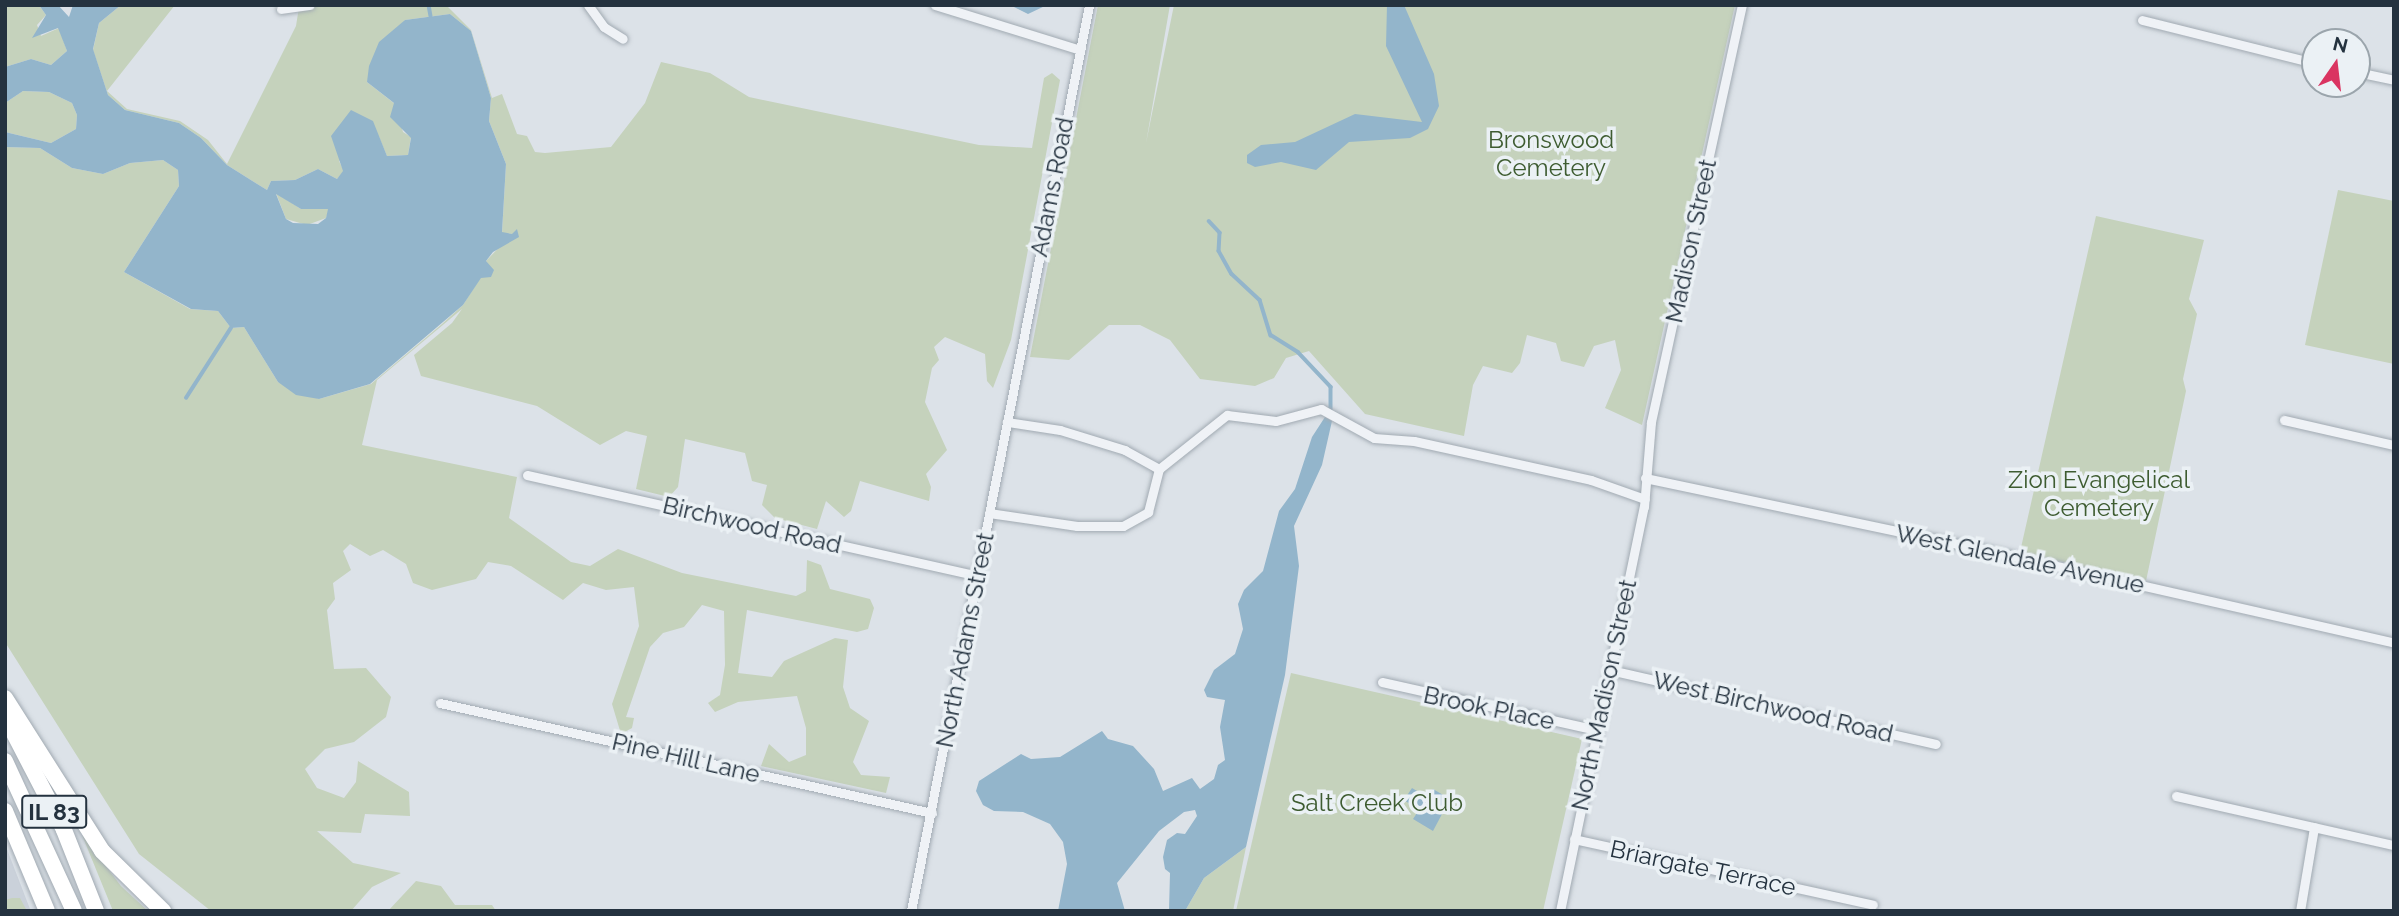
<!DOCTYPE html>
<style>
body{margin:0}
#map{position:relative;width:2399px;height:916px;overflow:hidden;background:#dce2e8;font-family:Raleway,sans-serif}
div>[style]{position:absolute}
.built>*{inset:0;background:#cad1da}
.green>*{inset:0;background:#c5d2bc}
.water>*{inset:0;background:#93b5cb}
.stream>*{height:3.5px;margin:-1.75px;padding:0 1.75px;transform-origin:1.75px;border-radius:1.75px;background:#93b5cb}
.roads{filter:drop-shadow(0 0 2px #a1aab2) drop-shadow(0 0 2px #a1aab2)}
.street>*{height:9px;margin:-4.5px;padding:0 4.5px;transform-origin:4.5px;border-radius:4.5px;background:#eff2f6}
.highway>*{height:16px;margin:-8px;padding:0 8px;transform-origin:8px;border-radius:8px;background:#fff}
span{translate:-50% -50%;white-space:nowrap;text-align:center;line-height:1.15;-webkit-text-stroke:7px #ebf1f5;paint-order:stroke}
.shield-label span{padding:2px 5px;background:#ebf1f5;border:2px solid;border-radius:5px;-webkit-text-stroke-width:0}
.shield-label{font-size:23px;color:#24323f;font-weight:700}
.park-label{font-size:24px;color:#3e5c31}
.street-label{font-size:24px;color:#24323f}
.frame{position:absolute;inset:0;border:7px solid #24323f;pointer-events:none}
.north{position:absolute;left:2301px;top:28px;width:70px;height:70px;box-sizing:border-box;background:#ebf1f5;border:2px solid #9ba5ac;border-radius:50%;rotate:14deg;font-size:19px;font-weight:700;line-height:28px;text-align:center;color:#24323f}
.north::after{content:'';display:block;margin:auto;width:24px;height:32px;background:#da3461;clip-path:polygon(50% 0,100% 100%,50% 72%,0 100%)}
</style>
<div id="map">
<div class="built">
<div style="clip-path:polygon(5px 844px,30px 909px,31px 911px,5px 911px)"></div>
</div>
<div class="green">
<div style="clip-path:polygon(5px 5px,39px 5px,46px 15px,37px 25px,41px 36px,59px 28px,67px 51px,51px 65px,31px 59px,5px 67px)"></div>
<div style="clip-path:polygon(121px 5px,175px 5px,107px 91px,127px 109px,180px 121px,208px 140px,227px 164px,296px 26px,299px 7px,310px 5px,446px 5px,471px 30px,492px 98px,502px 94px,517px 134px,527px 136px,535px 152px,545px 153px,611px 147px,645px 103px,661px 62px,710px 73px,749px 97px,979px 145px,1032px 148px,1044px 78px,1052px 73px,1060px 80px,1011px 340px,993px 388px,987px 381px,985px 354px,945px 337px,934px 347px,939px 360px,932px 368px,925px 402px,947px 450px,926px 474px,931px 487px,929px 501px,860px 481px,851px 511px,844px 517px,826px 501px,817px 529px,775px 518px,762px 505px,767px 485px,752px 481px,745px 453px,685px 439px,678px 487px,669px 497px,636px 489px,647px 436px,626px 431px,600px 445px,537px 406px,421px 376px,414px 355px,452px 323px,462px 309px,377px 380px,362px 445px,517px 477px,509px 518px,571px 562px,590px 566px,618px 549px,682px 573px,796px 596px,806px 591px,807px 560px,821px 565px,830px 589px,870px 599px,874px 608px,868px 629px,857px 632px,747px 610px,738px 673px,772px 677px,784px 661px,835px 638px,848px 640px,843px 687px,850px 708px,869px 721px,853px 762px,861px 775px,890px 777px,886px 793px,761px 766px,769px 744px,789px 762px,806px 755px,806px 728px,797px 696px,738px 702px,715px 712px,708px 703px,720px 695px,725px 665px,724px 611px,702px 605px,684px 627px,663px 633px,650px 647px,626px 717px,634px 718px,632px 728px,621px 734px,612px 704px,639px 626px,634px 587px,606px 590px,583px 583px,563px 600px,511px 566px,488px 562px,476px 579px,432px 590px,413px 583px,406px 564px,383px 550px,370px 556px,350px 544px,343px 551px,351px 570px,333px 583px,335px 599px,327px 610px,334px 669px,366px 668px,391px 697px,386px 717px,354px 742px,325px 749px,305px 769px,317px 788px,344px 798px,356px 782px,358px 761px,409px 792px,410px 816px,365px 814px,361px 833px,317px 831px,353px 863px,401px 873px,372px 887px,351px 911px,211px 911px,139px 854px,5px 642px,5px 147px,40px 148px,72px 168px,103px 174px,130px 163px,163px 160px,178px 170px,179px 186px,124px 272px,190px 309px,218px 311px,231px 328px,244px 327px,278px 382px,319px 399px,371px 384px,442px 324px,463px 305px,488px 266px,486px 261px,512px 234px,502px 233px,506px 164px,489px 121px,491px 98px,471px 31px,450px 14px,405px 20px,367px 82px,395px 104px,403px 132px,411px 137px,408px 155px,387px 156px,379px 137px,339px 161px,344px 171px,337px 179px,318px 169px,295px 180px,271px 181px,267px 190px,227px 165px,201px 138px,179px 123px,125px 110px,108px 95px,93px 50px,99px 23px)"></div>
<div style="clip-path:polygon(1098px 5px,1170px 5px,1146px 143px,1174px 5px,1735px 5px,1642px 425px,1605px 408px,1621px 370px,1615px 340px,1594px 346px,1584px 367px,1561px 361px,1556px 343px,1527px 335px,1520px 363px,1512px 373px,1483px 366px,1473px 385px,1464px 436px,1365px 414px,1309px 351px,1286px 358px,1274px 378px,1255px 386px,1200px 379px,1170px 340px,1140px 325px,1109px 325px,1069px 360px,1030px 357px)"></div>
<div style="clip-path:polygon(23px 91px,49px 92px,72px 103px,77px 115px,76px 129px,51px 143px,5px 132px,5px 103px)"></div>
<div style="clip-path:polygon(2338px 190px,2394px 201px,2394px 364px,2305px 345px)"></div>
<div style="clip-path:polygon(276px 193px,301px 209px,329px 209px,326px 218px,307px 225px,286px 219px)"></div>
<div style="clip-path:polygon(2096px 216px,2204px 240px,2189px 299px,2197px 314px,2183px 379px,2186px 391px,2146px 581px,2020px 552px)"></div>
<div style="clip-path:polygon(1291px 673px,1582px 739px,1543px 911px,1236px 911px)"></div>
<div style="clip-path:polygon(82px 835px,121px 886px,148px 911px,113px 911px)"></div>
<div style="clip-path:polygon(1246px 847px,1233px 911px,1185px 911px,1204px 878px)"></div>
<div style="clip-path:polygon(416px 881px,441px 886px,455px 905px,492px 905px,496px 911px,388px 911px)"></div>
<div style="clip-path:polygon(12px 898px,20px 898px,27px 911px,5px 911px,5px 900px)"></div>
</div>
<div class="water">
<div style="clip-path:polygon(evenodd,39px 5px,58px 5px,69px 17px,73px 5px,121px 5px,99px 23px,93px 49px,108px 95px,125px 110px,179px 123px,201px 138px,227px 165px,267px 190px,271px 181px,295px 180px,318px 169px,337px 179px,343px 171px,331px 136px,351px 110px,373px 121px,387px 156px,408px 155px,411px 138px,390px 117px,394px 103px,367px 82px,369px 66px,379px 42px,405px 20px,450px 14px,471px 31px,491px 98px,489px 121px,506px 164px,502px 232px,512px 234px,517px 229px,519px 237px,493px 252px,486px 261px,494px 270px,491px 277px,481px 278px,463px 305px,370px 384px,319px 399px,296px 395px,278px 382px,244px 327px,231px 328px,218px 311px,191px 309px,124px 272px,179px 186px,178px 170px,163px 160px,130px 163px,103px 174px,72px 168px,40px 148px,5px 147px,5px 132px,51px 143px,76px 129px,77px 115px,72px 103px,49px 92px,23px 91px,5px 103px,5px 67px,31px 59px,51px 65px,67px 51px,58px 28px,32px 38px,46px 15px,39px 5px,276px 194px,301px 209px,328px 209px,326px 218px,318px 224px,293px 223px,286px 219px,276px 194px)"></div>
<div style="clip-path:polygon(1010px 5px,1047px 5px,1028px 14px)"></div>
<div style="clip-path:polygon(1387px 5px,1404px 5px,1434px 74px,1439px 106px,1428px 129px,1410px 138px,1349px 142px,1316px 170px,1281px 162px,1255px 167px,1247px 163px,1247px 155px,1261px 145px,1295px 142px,1355px 114px,1422px 122px,1386px 46px)"></div>
<div style="clip-path:polygon(1325px 417px,1332px 421px,1322px 465px,1294px 526px,1299px 566px,1285px 675px,1246px 847px,1204px 878px,1185px 911px,1169px 911px,1170px 873px,1165px 869px,1163px 857px,1167px 840px,1177px 833px,1185px 834px,1197px 816px,1195px 810px,1184px 812px,1159px 831px,1117px 883px,1125px 911px,1058px 911px,1067px 864px,1063px 842px,1050px 824px,1023px 812px,994px 811px,983px 805px,976px 791px,979px 781px,1021px 754px,1031px 759px,1060px 757px,1102px 731px,1108px 739px,1133px 746px,1154px 769px,1163px 791px,1192px 778px,1200px 789px,1214px 779px,1218px 765px,1225px 760px,1220px 727px,1225px 700px,1207px 697px,1204px 690px,1214px 670px,1235px 654px,1243px 629px,1238px 604px,1244px 590px,1263px 571px,1279px 511px,1295px 489px,1312px 437px)"></div>
<div style="clip-path:polygon(1412px 788px,1427px 797px,1433px 789px,1450px 799px,1433px 831px,1413px 819px,1419px 810px,1404px 800px)"></div>
</div>
<div class="stream">
<div style="left:429px;top:5px;width:11px;rotate:80deg"></div>
<div style="left:1209px;top:221px;width:16px;rotate:47deg"></div>
<div style="left:1220px;top:233px;width:18px;rotate:93deg"></div>
<div style="left:1219px;top:251px;width:26px;rotate:61deg"></div>
<div style="left:1232px;top:274px;width:38px;rotate:43deg"></div>
<div style="left:1260px;top:300px;width:37px;rotate:73deg"></div>
<div style="left:1271px;top:335px;width:32px;rotate:32deg"></div>
<div style="left:1298px;top:352px;width:48px;rotate:46.7deg"></div>
<div style="left:1331px;top:387px;width:25px;rotate:90deg"></div>
<div style="left:186px;top:398px;width:83px;rotate:-57.3deg"></div>
</div>
<div class="roads">
<div class="street">
<div style="left:588px;top:5px;width:27px;rotate:54deg"></div>
<div style="left:604px;top:27px;width:22px;rotate:32deg"></div>
<div style="left:935px;top:5px;width:152px;rotate:17.2deg"></div>
<div style="left:281px;top:9px;width:29px;rotate:-8deg"></div>
<div style="left:2142px;top:20px;width:178px;rotate:14deg"></div>
<div style="left:2357px;top:72px;width:38px;rotate:12deg"></div>
<div style="left:2284px;top:420px;width:113px;rotate:12.8deg"></div>
<div style="left:1159px;top:469px;width:87px;rotate:-38.5deg"></div>
<div style="left:1227px;top:415px;width:49px;rotate:7deg"></div>
<div style="left:1276px;top:421px;width:47px;rotate:-14.9deg"></div>
<div style="left:1321px;top:409px;width:60px;rotate:28.7deg"></div>
<div style="left:1374px;top:438px;width:40px;rotate:4.3deg"></div>
<div style="left:1414px;top:441px;width:181px;rotate:12.4deg"></div>
<div style="left:1591px;top:480px;width:57px;rotate:19.4deg"></div>
<div style="left:527px;top:475px;width:460px;rotate:12.6deg"></div>
<div style="left:1645px;top:478px;width:326px;rotate:11.9deg"></div>
<div style="left:1964px;top:545px;width:441px;rotate:12.8deg"></div>
<div style="left:989px;top:513px;width:89px;rotate:8.4deg"></div>
<div style="left:1077px;top:526px;width:46px"></div>
<div style="left:1123px;top:526px;width:29px;rotate:-29deg"></div>
<div style="left:1148px;top:512px;width:44px;rotate:-75.7deg"></div>
<div style="left:1159px;top:469px;width:39px;rotate:-151deg"></div>
<div style="left:1125px;top:450px;width:68px;rotate:-162.9deg"></div>
<div style="left:1060px;top:430px;width:54px;rotate:-171.4deg"></div>
<div style="left:1610px;top:670px;width:334px;rotate:12.8deg"></div>
<div style="left:1382px;top:682px;width:220px;rotate:12.6deg"></div>
<div style="left:440px;top:703px;width:504px;rotate:12.6deg"></div>
<div style="left:2176px;top:796px;width:223px;rotate:12.7deg"></div>
<div style="left:1574px;top:839px;width:306px;rotate:12.4deg"></div>
<div style="left:911px;top:911px;width:923px;rotate:-78.88deg"></div>
<div style="left:1560px;top:911px;width:413px;rotate:-78.3deg"></div>
<div style="left:1644px;top:507px;width:85px;rotate:-85.3deg"></div>
<div style="left:1651px;top:422px;width:427px;rotate:-77.7deg"></div>
<div style="left:2300px;top:911px;width:85px;rotate:-80.5deg"></div>
</div>
<div class="highway">
<div style="left:5px;top:698px;width:181px;rotate:57.6deg"></div>
<div style="left:102px;top:851px;width:86px;rotate:44.5deg"></div>
<div style="left:5px;top:716px;width:128px;rotate:62.6deg"></div>
<div style="left:64px;top:830px;width:87px;rotate:68.4deg"></div>
<div style="left:5px;top:761px;width:165px;rotate:65.3deg"></div>
<div style="left:5px;top:811px;width:108px;rotate:67.2deg"></div>
</div>
</div>
<div class="shield-label">
<span style="left:54px;top:812px">IL 83</span>
</div>
<div class="park-label">
<span style="left:1551px;top:154px">Bronswood<br>Cemetery</span>
<span style="left:2099px;top:494px">Zion Evangelical<br>Cemetery</span>
<span style="left:1377px;top:803px">Salt Creek Club</span>
</div>
<div class="street-label">
<span style="left:1052px;top:187px;rotate:-79deg">Adams Road</span>
<span style="left:1691px;top:241px;rotate:-78deg">Madison Street</span>
<span style="left:752px;top:525px;rotate:13deg">Birchwood Road</span>
<span style="left:2020px;top:559px;rotate:12deg">West Glendale Avenue</span>
<span style="left:965px;top:640px;rotate:-79deg">North Adams Street</span>
<span style="left:1604px;top:695px;rotate:-78deg">North Madison Street</span>
<span style="left:1773px;top:707px;rotate:13deg">West Birchwood Road</span>
<span style="left:1489px;top:708px;rotate:12deg">Brook Place</span>
<span style="left:686px;top:758px;rotate:13deg">Pine Hill Lane</span>
<span style="left:1703px;top:868px;rotate:12deg">Briargate Terrace</span>
</div>
<div class="frame"></div>
<div class="north">N</div>
</div>
